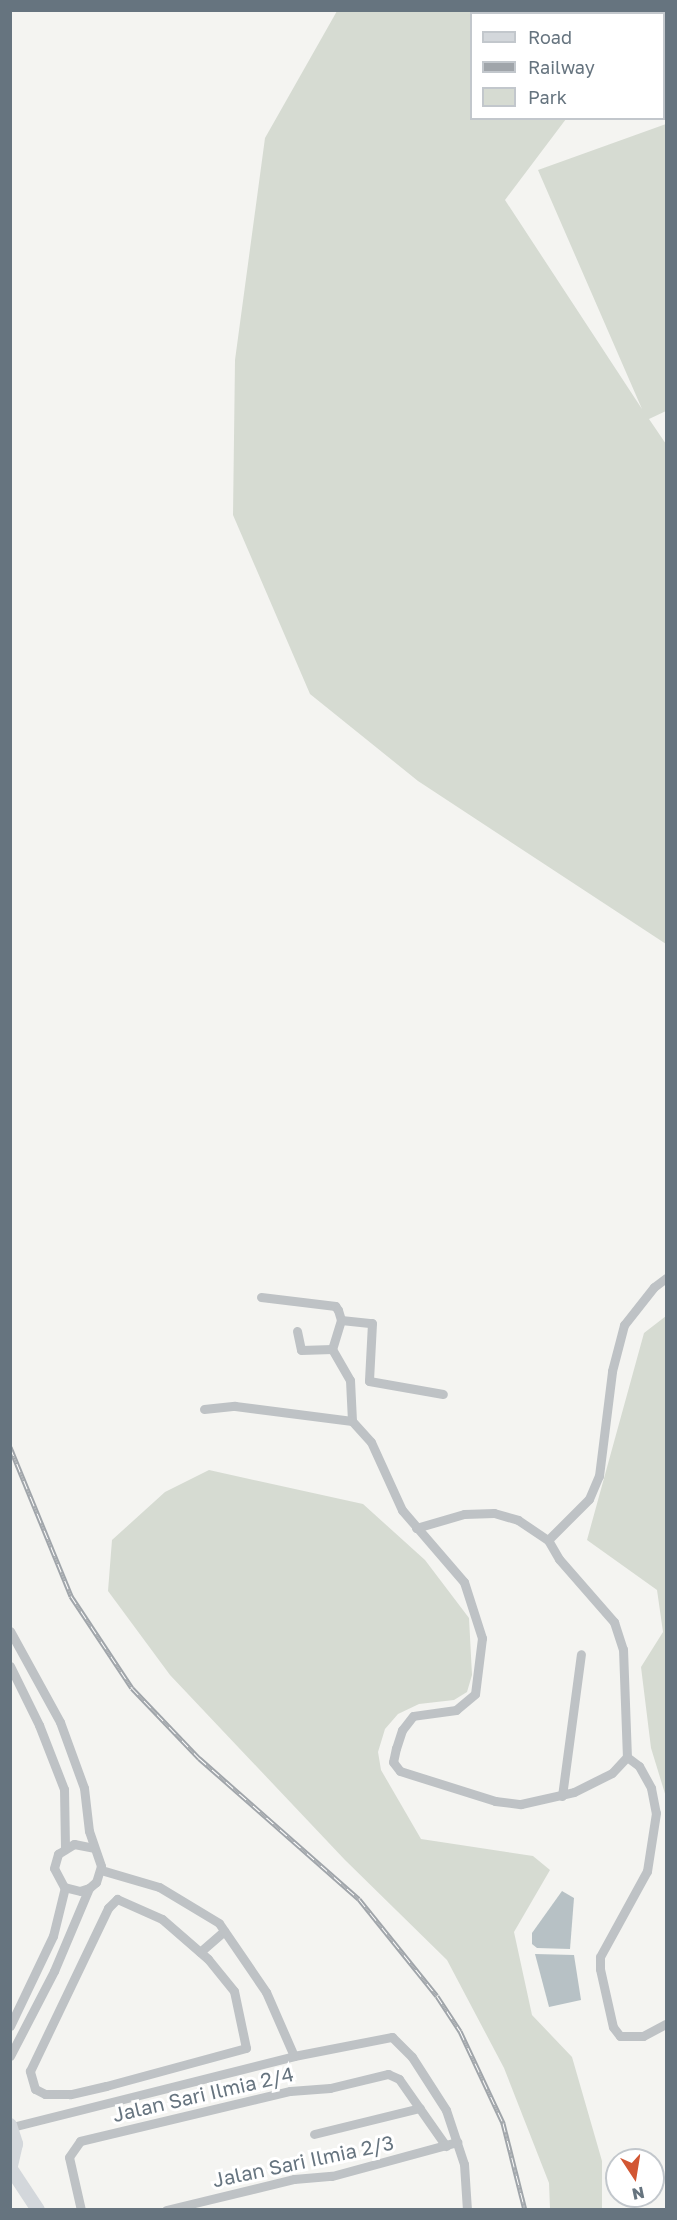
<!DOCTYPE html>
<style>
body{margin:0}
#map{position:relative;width:677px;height:2220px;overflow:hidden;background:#f4f4f1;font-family:"Golos Text",sans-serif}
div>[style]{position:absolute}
.green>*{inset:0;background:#d6dbd2}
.water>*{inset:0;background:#b7c1c5}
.street>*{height:9px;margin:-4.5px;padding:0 4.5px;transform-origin:4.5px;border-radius:4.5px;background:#bec2c5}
.secondary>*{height:14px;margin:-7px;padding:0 7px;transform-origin:7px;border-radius:7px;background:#d3d7db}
.rail>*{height:5px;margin-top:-2.5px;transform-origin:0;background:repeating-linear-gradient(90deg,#fff 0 9px,#a0a5aa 0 18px);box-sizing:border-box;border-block:2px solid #a0a5aa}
span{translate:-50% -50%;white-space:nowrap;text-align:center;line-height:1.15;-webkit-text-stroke:6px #fff;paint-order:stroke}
.street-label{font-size:20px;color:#66747f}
.frame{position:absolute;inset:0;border:12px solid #66747f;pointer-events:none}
.legend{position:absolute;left:470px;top:12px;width:195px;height:108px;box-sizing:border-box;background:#fff;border:2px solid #c2c7cc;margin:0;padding:8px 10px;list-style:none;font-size:18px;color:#66747f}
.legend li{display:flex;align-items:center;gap:12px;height:30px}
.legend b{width:30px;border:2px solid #c2c7cc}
.north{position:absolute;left:605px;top:2148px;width:60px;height:60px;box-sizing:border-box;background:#fff;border:2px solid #c2c7cc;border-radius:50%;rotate:168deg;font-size:16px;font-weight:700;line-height:24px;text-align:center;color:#66747f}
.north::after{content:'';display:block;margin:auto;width:21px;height:27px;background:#d25633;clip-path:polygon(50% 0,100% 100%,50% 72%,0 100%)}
</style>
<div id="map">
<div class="green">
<div style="clip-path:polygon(337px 11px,666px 11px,666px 75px,664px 14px,472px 14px,472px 118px,566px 119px,505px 200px,642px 409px,538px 170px,666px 124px,666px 411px,649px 419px,666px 444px,666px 944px,418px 781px,310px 694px,233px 515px,235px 360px,265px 138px)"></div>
<div style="clip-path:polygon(666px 1316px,666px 1797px,651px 1748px,641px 1667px,663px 1632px,657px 1590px,587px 1540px,644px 1333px)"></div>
<div style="clip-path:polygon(209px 1470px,363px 1504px,425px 1560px,469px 1618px,472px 1675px,467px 1692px,454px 1700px,419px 1704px,398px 1714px,385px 1729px,378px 1752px,381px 1770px,421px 1839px,533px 1856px,550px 1870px,514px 1932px,532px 2015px,572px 2057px,602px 2161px,602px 2209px,550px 2209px,549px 2183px,504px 2068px,447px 1960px,345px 1860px,170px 1675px,108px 1591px,112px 1540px,165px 1492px)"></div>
</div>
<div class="water">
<div style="clip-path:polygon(562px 1891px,574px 1898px,570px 1949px,537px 1948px,532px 1944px,532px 1933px)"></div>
<div style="clip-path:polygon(535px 1954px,574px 1955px,581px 2000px,549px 2007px)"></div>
</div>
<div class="street">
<div style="left:261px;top:1297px;width:75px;rotate:6.9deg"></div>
<div style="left:335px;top:1306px;width:5px;rotate:53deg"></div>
<div style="left:338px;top:1310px;width:10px;rotate:73deg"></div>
<div style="left:341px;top:1320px;width:30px;rotate:107deg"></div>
<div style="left:332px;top:1349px;width:36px;rotate:60deg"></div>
<div style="left:350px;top:1380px;width:41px;rotate:87.2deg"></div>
<div style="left:341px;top:1320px;width:31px;rotate:6deg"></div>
<div style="left:372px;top:1323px;width:58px;rotate:93deg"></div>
<div style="left:369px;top:1381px;width:75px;rotate:10deg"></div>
<div style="left:297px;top:1331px;width:19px;rotate:78deg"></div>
<div style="left:301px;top:1350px;width:31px;rotate:-2deg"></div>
<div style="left:204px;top:1409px;width:31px;rotate:-6deg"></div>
<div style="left:235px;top:1406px;width:118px;rotate:7.3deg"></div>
<div style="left:352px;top:1421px;width:28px;rotate:48deg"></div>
<div style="left:371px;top:1442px;width:75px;rotate:65.5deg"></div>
<div style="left:402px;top:1510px;width:95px;rotate:49.3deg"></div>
<div style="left:464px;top:1582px;width:59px;rotate:72.2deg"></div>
<div style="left:482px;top:1638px;width:56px;rotate:97.1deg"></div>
<div style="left:475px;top:1694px;width:25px;rotate:140deg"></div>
<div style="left:456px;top:1710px;width:43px;rotate:172.1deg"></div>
<div style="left:413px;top:1716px;width:18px;rotate:128deg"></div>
<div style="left:402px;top:1730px;width:19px;rotate:108deg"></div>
<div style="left:396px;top:1748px;width:14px;rotate:102deg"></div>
<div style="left:393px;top:1762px;width:11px;rotate:52deg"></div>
<div style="left:400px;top:1771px;width:100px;rotate:17.5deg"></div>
<div style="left:495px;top:1801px;width:26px;rotate:7deg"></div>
<div style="left:521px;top:1804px;width:54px;rotate:-12.8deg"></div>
<div style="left:574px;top:1792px;width:42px;rotate:-26.6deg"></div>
<div style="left:612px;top:1773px;width:22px;rotate:-47deg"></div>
<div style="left:416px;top:1528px;width:50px;rotate:-16.3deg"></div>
<div style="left:464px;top:1514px;width:30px;rotate:-2deg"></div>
<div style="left:494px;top:1513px;width:25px;rotate:16deg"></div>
<div style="left:518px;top:1520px;width:36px;rotate:34deg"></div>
<div style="left:548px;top:1540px;width:22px;rotate:60deg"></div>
<div style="left:559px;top:1559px;width:84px;rotate:48.9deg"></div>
<div style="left:614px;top:1622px;width:28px;rotate:72deg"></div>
<div style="left:623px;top:1649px;width:108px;rotate:87.9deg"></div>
<div style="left:627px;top:1757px;width:15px;rotate:37deg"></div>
<div style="left:639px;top:1766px;width:25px;rotate:61deg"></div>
<div style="left:651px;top:1788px;width:25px;rotate:79deg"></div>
<div style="left:656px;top:1813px;width:59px;rotate:98.8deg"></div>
<div style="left:647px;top:1871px;width:98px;rotate:118.7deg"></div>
<div style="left:600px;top:1957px;width:12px;rotate:90deg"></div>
<div style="left:600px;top:1969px;width:59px;rotate:77.4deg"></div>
<div style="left:613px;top:2027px;width:11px;rotate:52deg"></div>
<div style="left:620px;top:2036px;width:23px"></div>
<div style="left:643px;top:2036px;width:26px;rotate:-28deg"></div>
<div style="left:548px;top:1540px;width:58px;rotate:-45deg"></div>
<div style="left:589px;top:1499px;width:25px;rotate:-67deg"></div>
<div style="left:599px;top:1476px;width:106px;rotate:-82.9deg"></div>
<div style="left:612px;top:1371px;width:48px;rotate:-75.4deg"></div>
<div style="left:624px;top:1325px;width:48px;rotate:-51.7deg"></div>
<div style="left:654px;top:1287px;width:15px;rotate:-37deg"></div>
<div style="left:10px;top:1631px;width:104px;rotate:61.2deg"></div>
<div style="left:60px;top:1722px;width:70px;rotate:70deg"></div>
<div style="left:84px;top:1788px;width:43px;rotate:83.4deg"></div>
<div style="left:89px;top:1831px;width:37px;rotate:71deg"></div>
<div style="left:101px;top:1866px;width:17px;rotate:107deg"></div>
<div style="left:96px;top:1882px;width:9px;rotate:139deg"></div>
<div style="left:89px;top:1888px;width:9px;rotate:162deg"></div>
<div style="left:80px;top:1891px;width:16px;rotate:-166deg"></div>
<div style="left:64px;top:1887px;width:21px;rotate:-118deg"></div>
<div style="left:54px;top:1868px;width:15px;rotate:-74deg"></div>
<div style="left:58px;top:1854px;width:19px;rotate:-32deg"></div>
<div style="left:74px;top:1844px;width:20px;rotate:11deg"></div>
<div style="left:10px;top:1666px;width:66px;rotate:63.8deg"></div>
<div style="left:39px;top:1725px;width:69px;rotate:68.7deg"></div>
<div style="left:64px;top:1789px;width:58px;rotate:89deg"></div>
<div style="left:562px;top:1796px;width:143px;rotate:-82.4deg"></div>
<div style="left:117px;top:1899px;width:49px;rotate:24deg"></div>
<div style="left:162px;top:1919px;width:61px;rotate:41deg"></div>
<div style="left:208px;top:1959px;width:41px;rotate:50.9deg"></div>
<div style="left:234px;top:1991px;width:58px;rotate:78.1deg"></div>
<div style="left:246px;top:2048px;width:145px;rotate:164.8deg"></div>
<div style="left:106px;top:2086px;width:37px;rotate:167deg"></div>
<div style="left:70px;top:2094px;width:25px;rotate:180deg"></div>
<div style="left:45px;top:2094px;width:11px;rotate:-153deg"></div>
<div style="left:35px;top:2089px;width:19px;rotate:-106deg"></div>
<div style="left:30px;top:2071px;width:181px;rotate:-64.4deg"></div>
<div style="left:108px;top:1908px;width:13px;rotate:-45deg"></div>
<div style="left:200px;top:1952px;width:32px;rotate:-41deg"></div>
<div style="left:10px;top:2026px;width:100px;rotate:-64.5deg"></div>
<div style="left:53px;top:1936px;width:50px;rotate:-76.2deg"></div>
<div style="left:10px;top:2056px;width:96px;rotate:-62.6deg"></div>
<div style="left:54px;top:1971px;width:90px;rotate:-67.1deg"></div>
<div style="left:294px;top:2056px;width:100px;rotate:-11deg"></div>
<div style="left:392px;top:2037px;width:28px;rotate:45deg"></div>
<div style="left:412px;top:2057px;width:63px;rotate:57.3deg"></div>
<div style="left:446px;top:2110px;width:57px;rotate:71.6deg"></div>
<div style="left:464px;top:2164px;width:46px;rotate:86.3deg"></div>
<div style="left:12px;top:2127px;width:291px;rotate:-14.1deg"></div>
<div style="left:294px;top:2056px;width:70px;rotate:-113.6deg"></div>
<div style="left:266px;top:1992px;width:83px;rotate:-124.3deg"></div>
<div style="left:219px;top:1923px;width:70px;rotate:-149deg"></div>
<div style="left:159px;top:1887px;width:60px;rotate:-163.7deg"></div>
<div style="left:314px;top:2134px;width:109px;rotate:-13.8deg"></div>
<div style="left:81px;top:2210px;width:54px;rotate:-102.8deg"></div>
<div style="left:69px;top:2157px;width:19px;rotate:-55deg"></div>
<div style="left:80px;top:2141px;width:216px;rotate:-13.4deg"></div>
<div style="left:290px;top:2091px;width:40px;rotate:-4.3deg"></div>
<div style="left:330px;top:2088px;width:60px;rotate:-13.6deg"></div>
<div style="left:388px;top:2074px;width:12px;rotate:24deg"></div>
<div style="left:399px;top:2079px;width:82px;rotate:55deg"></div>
<div style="left:166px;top:2210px;width:132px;rotate:-13.6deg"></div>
<div style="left:294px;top:2179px;width:38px;rotate:-5deg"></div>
<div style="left:332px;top:2176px;width:130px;rotate:-15.2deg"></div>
</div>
<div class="secondary">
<div style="left:10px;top:2125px;width:20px;rotate:72deg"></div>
<div style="left:16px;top:2144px;width:26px;rotate:103deg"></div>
<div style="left:11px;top:2169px;width:49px;rotate:56.6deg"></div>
</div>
<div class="rail">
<div style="left:10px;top:1447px;width:161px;rotate:67.7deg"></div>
<div style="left:71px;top:1596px;width:110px;rotate:56.5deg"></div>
<div style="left:132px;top:1688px;width:97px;rotate:46.3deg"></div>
<div style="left:199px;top:1758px;width:213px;rotate:41.4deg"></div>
<div style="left:359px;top:1899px;width:124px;rotate:51.2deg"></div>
<div style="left:437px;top:1996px;width:42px;rotate:56.7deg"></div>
<div style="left:460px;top:2031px;width:102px;rotate:64.9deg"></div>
<div style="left:503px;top:2123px;width:90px;rotate:75.8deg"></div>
</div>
<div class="street-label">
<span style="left:203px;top:2094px;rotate:-13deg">Jalan Sari Ilmia 2/4</span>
<span style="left:303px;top:2161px;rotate:-12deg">Jalan Sari Ilmia 2/3</span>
</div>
<div class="frame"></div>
<ul class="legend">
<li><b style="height:8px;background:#d3d7db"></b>Road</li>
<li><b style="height:8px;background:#a0a5aa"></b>Railway</li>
<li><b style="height:16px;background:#d6dbd2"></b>Park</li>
</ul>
<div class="north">N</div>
</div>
